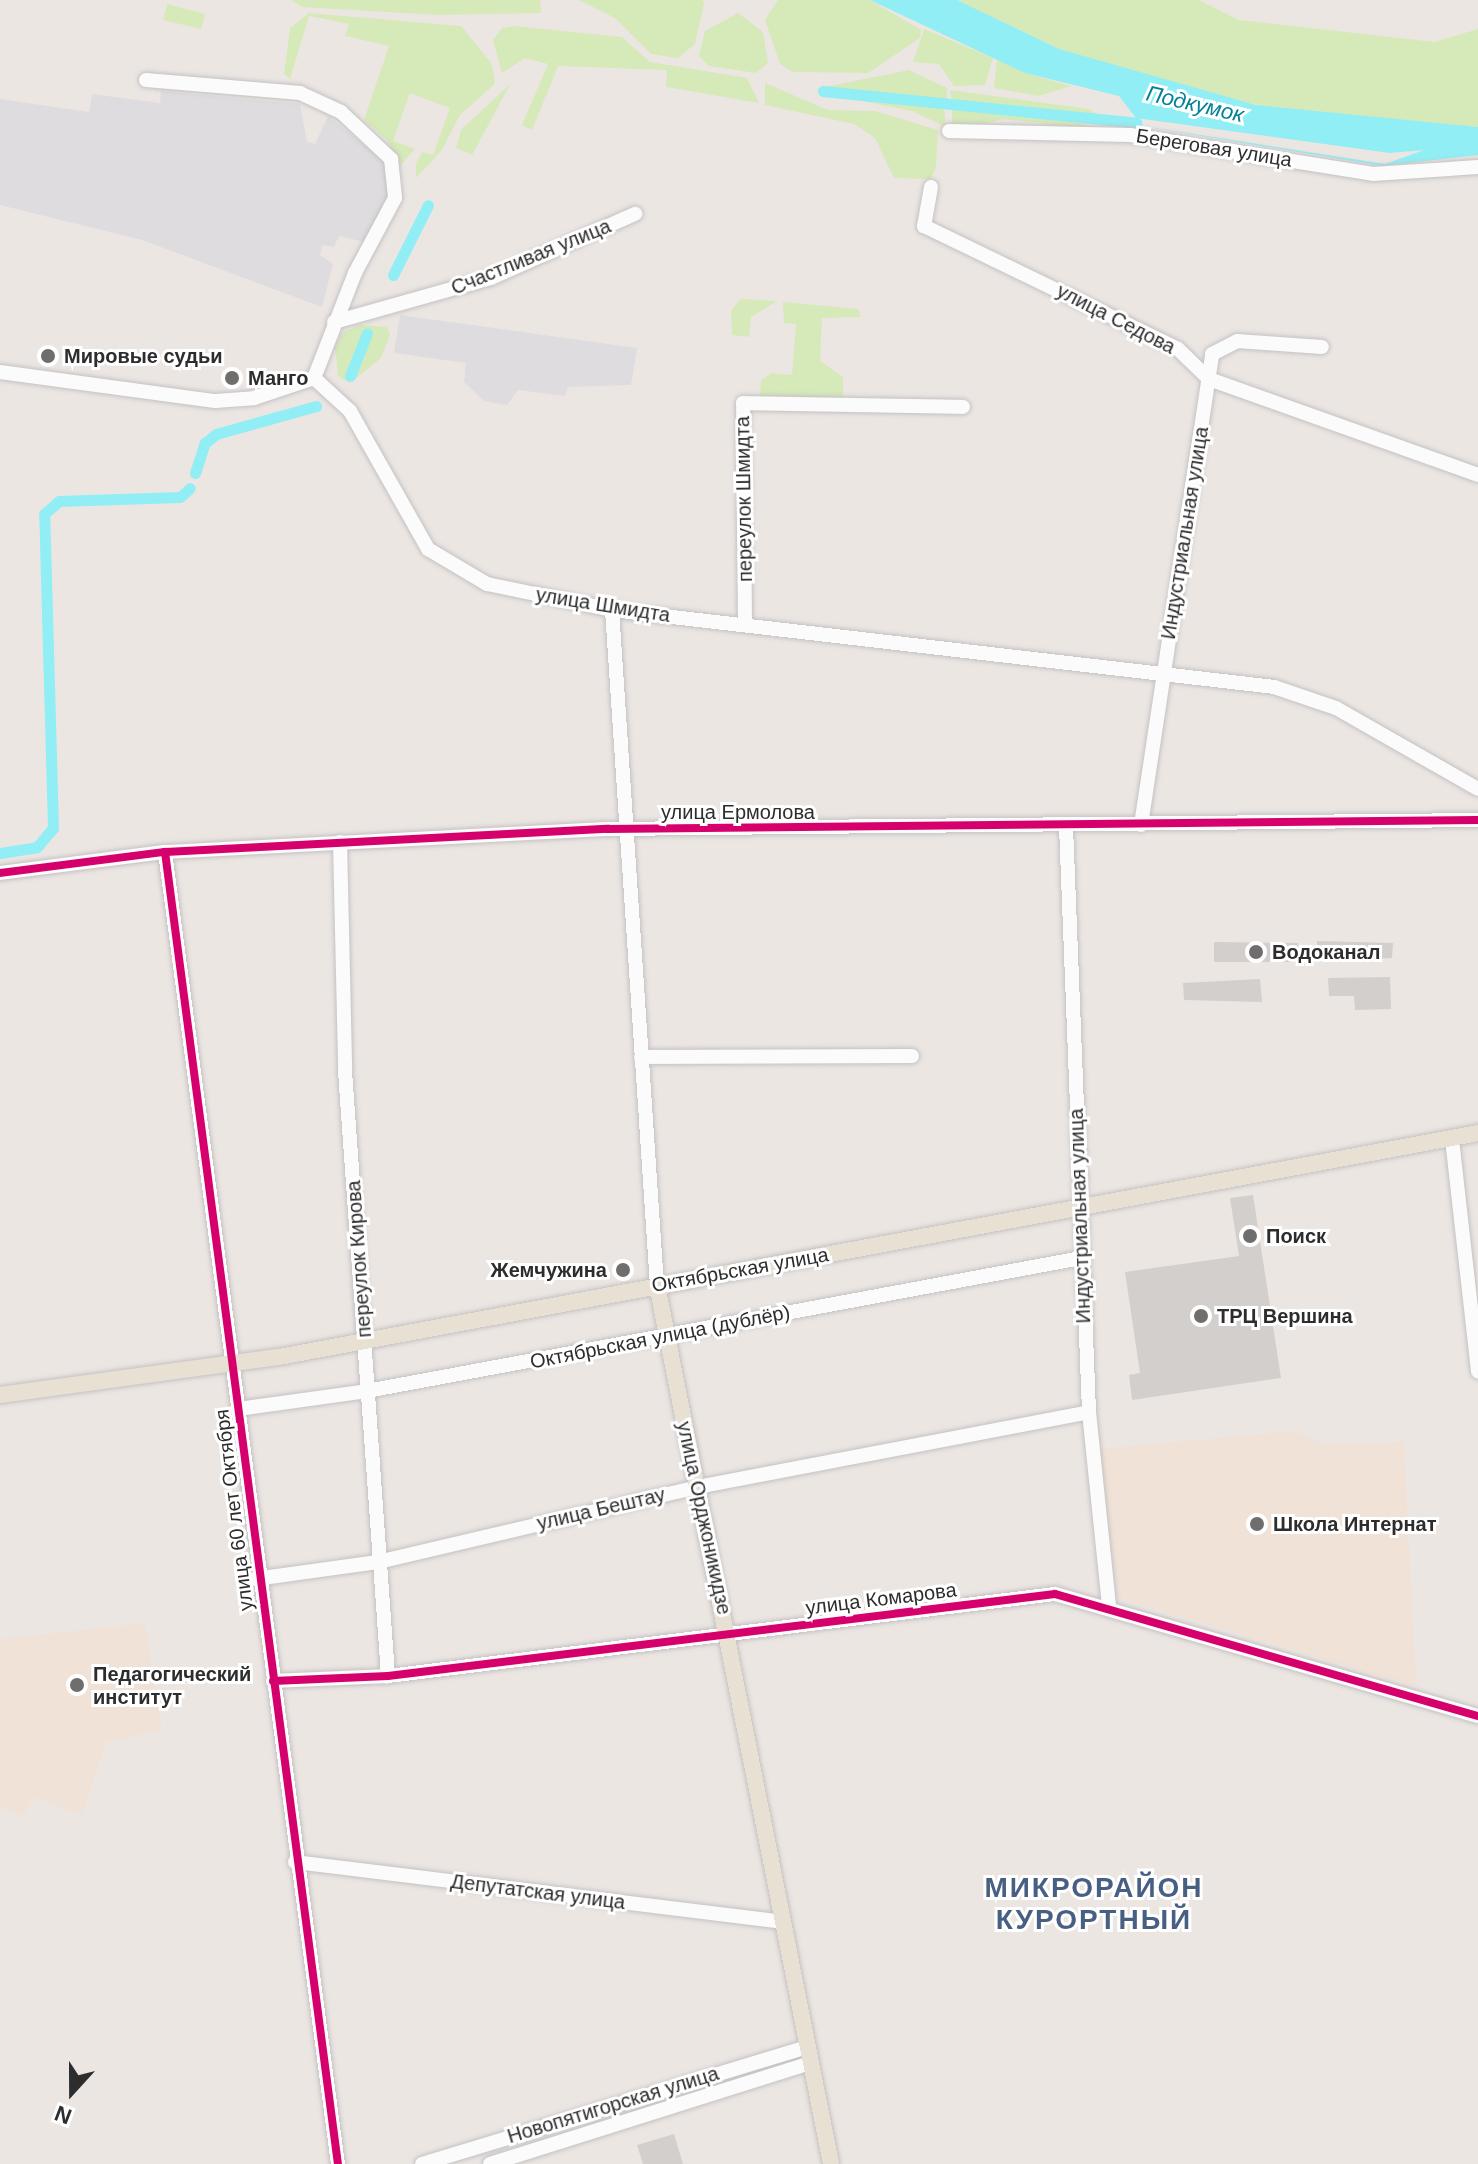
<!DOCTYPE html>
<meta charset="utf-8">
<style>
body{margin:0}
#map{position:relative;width:1478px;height:2164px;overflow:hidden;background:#ece6e3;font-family:Arial,sans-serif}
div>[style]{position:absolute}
.industrial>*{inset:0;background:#dedcdf}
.education>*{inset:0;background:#f0e2d7}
.green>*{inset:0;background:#d6e9b9}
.water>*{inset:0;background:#90eef4}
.canal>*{height:11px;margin:-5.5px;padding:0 5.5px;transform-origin:5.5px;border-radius:5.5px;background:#90eef4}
.building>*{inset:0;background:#d2cfcc}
.roads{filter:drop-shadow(0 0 2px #c3c2c2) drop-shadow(0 0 2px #c3c2c2)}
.minor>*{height:14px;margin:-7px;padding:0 7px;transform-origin:7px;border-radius:7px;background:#fcfbfb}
.major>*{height:16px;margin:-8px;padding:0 8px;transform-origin:8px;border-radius:8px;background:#e9e0d4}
.cycleway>*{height:8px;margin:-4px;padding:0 4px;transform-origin:4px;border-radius:4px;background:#d6006c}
.dots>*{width:22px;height:22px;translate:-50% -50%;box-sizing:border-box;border:4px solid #fff;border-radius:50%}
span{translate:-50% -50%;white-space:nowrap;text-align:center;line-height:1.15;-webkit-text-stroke:6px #fff;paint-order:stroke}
.street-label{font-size:20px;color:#2d2d2d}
.poi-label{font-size:20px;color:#2d2d2d;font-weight:700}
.left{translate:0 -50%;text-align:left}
.right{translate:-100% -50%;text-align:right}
.water-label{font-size:22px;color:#038197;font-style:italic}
.district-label{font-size:28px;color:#485f84;font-weight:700;letter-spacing:2px}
.north{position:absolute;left:32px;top:2052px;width:80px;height:80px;-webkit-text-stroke:6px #fff;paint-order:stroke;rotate:201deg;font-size:22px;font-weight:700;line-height:32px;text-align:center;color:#2d2d2d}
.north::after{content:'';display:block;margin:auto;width:28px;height:36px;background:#2d2d2d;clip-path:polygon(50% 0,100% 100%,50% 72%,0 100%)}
</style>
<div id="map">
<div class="industrial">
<div style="clip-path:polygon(161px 91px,300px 104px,307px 142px,315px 144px,328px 116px,385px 162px,391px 193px,365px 242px,339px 236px,334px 247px,322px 245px,320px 255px,333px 264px,322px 307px,142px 240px,0 205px,0 99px,89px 112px,92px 94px,160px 103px)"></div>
<div style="clip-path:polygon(400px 315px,637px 348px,631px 385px,568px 387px,565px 396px,518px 390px,507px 405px,484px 401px,464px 382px,466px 363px,394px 353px)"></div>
</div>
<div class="education">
<div style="clip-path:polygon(1295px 1431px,1323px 1444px,1404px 1442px,1416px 1686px,1118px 1598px,1096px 1449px)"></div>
<div style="clip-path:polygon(145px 1623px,162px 1730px,106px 1742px,82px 1815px,33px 1797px,24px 1816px,0 1807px,0 1639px)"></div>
</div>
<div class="green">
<div style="clip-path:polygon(291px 0,540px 0,541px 13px,438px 15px,302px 7px)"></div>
<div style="clip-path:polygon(579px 0,703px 0,704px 4px,695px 44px,678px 58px,651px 54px,615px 18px)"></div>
<div style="clip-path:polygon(778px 0,870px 0,921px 30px,920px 38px,868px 73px,793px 72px,780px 64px,765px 20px)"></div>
<div style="clip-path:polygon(957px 0,1199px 0,1239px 20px,1435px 42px,1478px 29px,1478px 127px,1294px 113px,1204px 93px,1059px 49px)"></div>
<div style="clip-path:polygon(167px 4px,205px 14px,201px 29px,163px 20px)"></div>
<div style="clip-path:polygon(309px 13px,461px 26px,492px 64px,495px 84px,460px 115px,442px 150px,416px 178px,416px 164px,422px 152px,433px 155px,450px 108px,410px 93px,393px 141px,415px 149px,400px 166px,387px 140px,364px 120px,389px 46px,345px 36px,349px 24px,309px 16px,290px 79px,284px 74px,290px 28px)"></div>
<div style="clip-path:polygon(738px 13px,763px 32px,768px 63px,756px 73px,709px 66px,699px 56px,705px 31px)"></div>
<div style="clip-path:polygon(514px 26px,622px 37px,650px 62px,747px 78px,759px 103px,666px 87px,667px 70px,558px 66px,532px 130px,522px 125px,548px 64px,525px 58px,502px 73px,493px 40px,502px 28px)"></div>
<div style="clip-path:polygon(924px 29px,993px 58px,985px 85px,954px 86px,939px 64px,913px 62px)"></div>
<div style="clip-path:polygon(997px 59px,1025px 73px,1071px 86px,1038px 96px,994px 88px)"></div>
<div style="clip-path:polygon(909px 70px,947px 88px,947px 105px,815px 89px)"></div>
<div style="clip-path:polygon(511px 83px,472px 155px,456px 148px,461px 130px)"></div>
<div style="clip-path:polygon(765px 83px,828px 110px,875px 111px,938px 130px,936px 168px,930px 179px,894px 178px,875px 138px,854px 124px,765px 105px)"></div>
<div style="clip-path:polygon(950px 90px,1089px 109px,1104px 118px,952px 102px)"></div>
<div style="clip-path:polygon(813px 91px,944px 108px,946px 127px,912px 111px)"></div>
<div style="clip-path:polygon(952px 107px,1078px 122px,1103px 131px,1003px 119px,968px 128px,952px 125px)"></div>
<div style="clip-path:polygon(740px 299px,777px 301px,751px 317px,749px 337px,732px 335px,731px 311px)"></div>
<div style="clip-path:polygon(783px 302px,858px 309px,861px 317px,822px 318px,820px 361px,843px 377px,843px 398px,760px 396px,761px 380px,772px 373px,792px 375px,796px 324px,784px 323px)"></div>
<div style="clip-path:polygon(360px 325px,387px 327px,390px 335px,381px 358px,350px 383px,338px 376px,335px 347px,343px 332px)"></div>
</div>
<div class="water">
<div style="clip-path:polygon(870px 0,957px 0,1059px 49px,1256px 105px,1478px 127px,1478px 155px,1382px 166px,1124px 123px,1385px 164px,1424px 150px,1390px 153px,1136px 118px,1119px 96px,1025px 73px)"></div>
</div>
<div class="canal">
<div style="left:823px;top:91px;width:315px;rotate:5.8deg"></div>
<div style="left:393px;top:275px;width:78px;rotate:-63.4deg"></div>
<div style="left:350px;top:376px;width:46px;rotate:-68.4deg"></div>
<div style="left:195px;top:473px;width:32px;rotate:-72deg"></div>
<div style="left:205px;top:443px;width:14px;rotate:-39deg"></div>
<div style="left:216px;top:434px;width:104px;rotate:-15.6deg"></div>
<div style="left:0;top:853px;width:37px;rotate:-9deg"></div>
<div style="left:37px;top:847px;width:25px;rotate:-50deg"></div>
<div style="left:53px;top:828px;width:314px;rotate:-91.6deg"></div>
<div style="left:44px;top:514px;width:20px;rotate:-41deg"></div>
<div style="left:59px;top:501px;width:121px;rotate:-1.9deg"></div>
<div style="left:180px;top:497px;width:13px;rotate:-42deg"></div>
</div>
<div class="building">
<div style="clip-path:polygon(1317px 941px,1393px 943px,1392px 958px,1316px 962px)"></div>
<div style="clip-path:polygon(1214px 942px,1298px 943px,1297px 962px,1214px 962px)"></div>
<div style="clip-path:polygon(1390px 977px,1391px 1009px,1355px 1010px,1354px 996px,1329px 996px,1328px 978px)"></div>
<div style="clip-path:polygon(1260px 979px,1262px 1002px,1184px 1000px,1183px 983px)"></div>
<div style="clip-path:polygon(1253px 1195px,1281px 1378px,1132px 1400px,1129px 1375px,1140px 1373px,1125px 1272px,1239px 1256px,1230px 1198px)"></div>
<div style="clip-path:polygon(674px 2134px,683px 2164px,643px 2164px,637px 2145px)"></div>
</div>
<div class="roads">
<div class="minor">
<div style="left:146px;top:80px;width:155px;rotate:4.8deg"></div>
<div style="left:300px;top:93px;width:45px;rotate:24.9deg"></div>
<div style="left:341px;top:112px;width:69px;rotate:43.2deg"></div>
<div style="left:391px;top:159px;width:39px;rotate:84deg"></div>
<div style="left:395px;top:198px;width:85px;rotate:118.1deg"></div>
<div style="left:355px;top:273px;width:113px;rotate:111.3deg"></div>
<div style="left:949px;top:131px;width:181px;rotate:1.3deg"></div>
<div style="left:1130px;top:135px;width:246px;rotate:9.1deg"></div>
<div style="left:1373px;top:174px;width:105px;rotate:-3.8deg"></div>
<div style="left:931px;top:187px;width:40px;rotate:100deg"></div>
<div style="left:924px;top:226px;width:282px;rotate:25.8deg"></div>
<div style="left:1178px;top:349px;width:43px;rotate:44.1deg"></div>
<div style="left:1209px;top:379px;width:286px;rotate:19.6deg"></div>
<div style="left:334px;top:322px;width:163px;rotate:-15.7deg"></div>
<div style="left:491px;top:278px;width:158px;rotate:-24deg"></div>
<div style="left:0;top:372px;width:217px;rotate:7.7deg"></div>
<div style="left:215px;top:401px;width:39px;rotate:-4deg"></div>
<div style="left:254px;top:398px;width:63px;rotate:-18.4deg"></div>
<div style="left:314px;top:378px;width:49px;rotate:42.5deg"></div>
<div style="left:350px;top:411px;width:159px;rotate:60.5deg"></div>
<div style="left:428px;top:549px;width:69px;rotate:30.7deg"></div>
<div style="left:487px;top:584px;width:128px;rotate:11.7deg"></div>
<div style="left:612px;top:610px;width:666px;rotate:6.63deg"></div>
<div style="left:1274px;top:687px;width:65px;rotate:18.7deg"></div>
<div style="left:1336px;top:708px;width:163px;rotate:29.7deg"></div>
<div style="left:612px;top:610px;width:676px;rotate:86.19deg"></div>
<div style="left:745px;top:623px;width:220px;rotate:-90.5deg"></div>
<div style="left:743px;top:403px;width:220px;rotate:1deg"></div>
<div style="left:1141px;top:825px;width:476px;rotate:-81.4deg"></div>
<div style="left:1212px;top:354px;width:28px;rotate:-27deg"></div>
<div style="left:1237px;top:341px;width:85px;rotate:4deg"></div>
<div style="left:1066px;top:826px;width:586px;rotate:87.75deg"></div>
<div style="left:1089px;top:1412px;width:195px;rotate:84.1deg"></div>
<div style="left:340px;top:842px;width:229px;rotate:88.7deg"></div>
<div style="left:345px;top:1071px;width:607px;rotate:85.93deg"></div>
<div style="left:165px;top:852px;width:1323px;rotate:82.49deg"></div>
<div style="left:0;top:873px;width:166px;rotate:-7.3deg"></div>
<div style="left:165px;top:852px;width:443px;rotate:-3deg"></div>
<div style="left:607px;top:829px;width:871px;rotate:-0.59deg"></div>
<div style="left:641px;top:1057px;width:271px;rotate:-0.2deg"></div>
<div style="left:1452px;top:1139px;width:234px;rotate:83.6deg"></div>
<div style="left:238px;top:1409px;width:130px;rotate:-7.9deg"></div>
<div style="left:367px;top:1391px;width:726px;rotate:-10.55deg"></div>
<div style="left:255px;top:1579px;width:124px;rotate:-7.9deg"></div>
<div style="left:378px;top:1562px;width:328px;rotate:-13.2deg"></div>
<div style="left:697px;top:1487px;width:399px;rotate:-10.8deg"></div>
<div style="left:273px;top:1681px;width:115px;rotate:-2.5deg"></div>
<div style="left:388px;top:1676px;width:672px;rotate:-7.01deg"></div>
<div style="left:1055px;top:1594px;width:440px;rotate:16.1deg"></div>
<div style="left:295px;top:1862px;width:490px;rotate:7deg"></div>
<div style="left:422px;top:2164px;width:400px;rotate:-16.9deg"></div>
<div style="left:490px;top:2164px;width:333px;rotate:-17.5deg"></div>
</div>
<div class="major">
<div style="left:657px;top:1285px;width:896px;rotate:78.8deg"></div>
<div style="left:0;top:1395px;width:282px;rotate:-7.8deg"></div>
<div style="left:279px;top:1357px;width:1220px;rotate:-10.58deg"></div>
</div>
</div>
<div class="cycleway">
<div style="left:165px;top:852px;width:1323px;rotate:82.49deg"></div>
<div style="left:0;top:873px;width:166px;rotate:-7.3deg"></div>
<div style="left:165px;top:852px;width:443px;rotate:-3deg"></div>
<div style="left:607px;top:829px;width:871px;rotate:-0.59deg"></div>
<div style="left:273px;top:1681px;width:115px;rotate:-2.5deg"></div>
<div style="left:388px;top:1676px;width:672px;rotate:-7.01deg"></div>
<div style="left:1055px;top:1594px;width:440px;rotate:16.1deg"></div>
</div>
<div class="dots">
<div style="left:48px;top:356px;background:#706e6d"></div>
<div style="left:232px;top:378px;background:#706e6d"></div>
<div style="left:1256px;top:952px;background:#706e6d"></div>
<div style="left:1250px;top:1236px;background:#706e6d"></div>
<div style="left:623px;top:1270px;background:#706e6d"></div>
<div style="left:1201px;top:1316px;background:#706e6d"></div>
<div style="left:1257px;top:1524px;background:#706e6d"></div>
<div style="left:77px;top:1685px;background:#706e6d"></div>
</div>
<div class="street-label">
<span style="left:1214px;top:148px;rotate:9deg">Береговая улица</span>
<span style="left:531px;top:257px;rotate:-22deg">Счастливая улица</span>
<span style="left:1116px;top:319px;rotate:27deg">улица Седова</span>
<span style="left:744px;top:499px;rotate:-91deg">переулок Шмидта</span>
<span style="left:1185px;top:533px;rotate:-81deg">Индустриальная улица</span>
<span style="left:603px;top:605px;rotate:9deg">улица Шмидта</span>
<span style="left:738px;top:812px">улица Ермолова</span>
<span style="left:1080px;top:1216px;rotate:-92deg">Индустриальная улица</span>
<span style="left:359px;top:1259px;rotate:-94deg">переулок Кирова</span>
<span style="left:740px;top:1270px;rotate:-10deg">Октябрьская улица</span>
<span style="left:660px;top:1337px;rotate:-11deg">Октябрьская улица (дублёр)</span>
<span style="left:601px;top:1509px;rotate:-13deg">улица Бештау</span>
<span style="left:234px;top:1510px;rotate:-97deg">улица 60 лет Октября</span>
<span style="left:704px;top:1518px;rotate:78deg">улица Орджоникидзе</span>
<span style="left:881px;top:1599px;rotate:-7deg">улица Комарова</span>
<span style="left:538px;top:1892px;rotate:7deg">Депутатская улица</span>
<span style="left:613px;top:2105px;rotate:-17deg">Новопятигорская улица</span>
</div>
<div class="poi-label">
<span class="left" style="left:64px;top:356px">Мировые судьи</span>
<span class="left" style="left:248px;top:378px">Манго</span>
<span class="left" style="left:1272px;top:952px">Водоканал</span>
<span class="left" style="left:1266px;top:1236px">Поиск</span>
<span class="right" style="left:607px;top:1270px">Жемчужина</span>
<span class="left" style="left:1217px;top:1316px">ТРЦ Вершина</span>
<span class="left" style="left:1273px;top:1524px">Школа Интернат</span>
<span class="left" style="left:93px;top:1686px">Педагогический<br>институт</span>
</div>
<div class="water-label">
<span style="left:1195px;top:104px;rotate:13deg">Подкумок</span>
</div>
<div class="district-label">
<span style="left:1094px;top:1904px">МИКРОРАЙОН<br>КУРОРТНЫЙ</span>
</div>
<div class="north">N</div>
</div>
